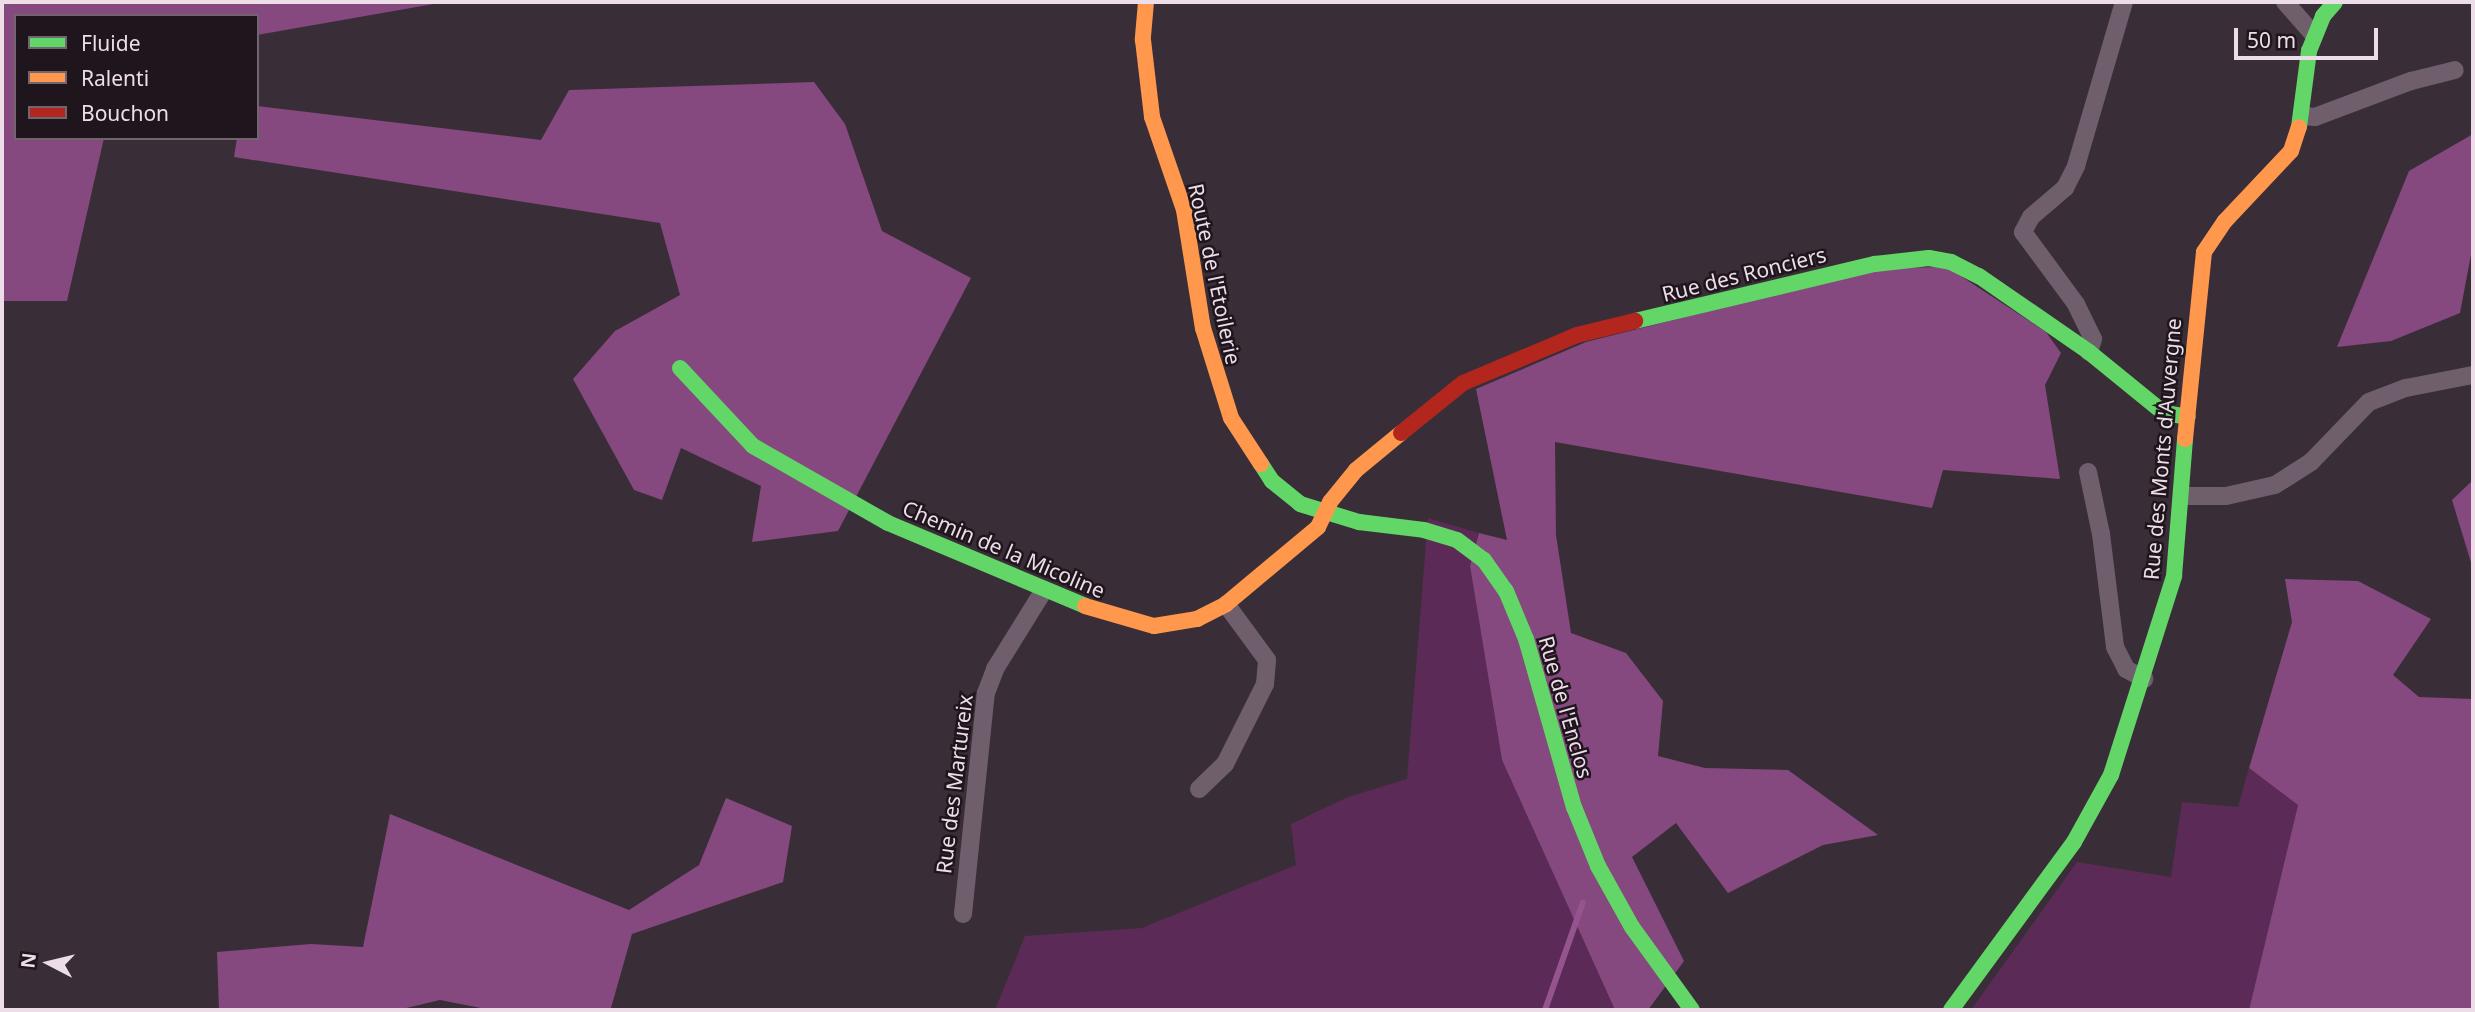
<!DOCTYPE html>
<style>
body{margin:0}
#map{position:relative;width:2475px;height:1012px;overflow:hidden;background:#392e38;font-family:"Noto Sans",sans-serif}
div>[style]{position:absolute}
.green>*{inset:0;background:#5c2a56}
.forest>*{inset:0;background:#85487f}
.stream>*{height:6px;margin:-3px;padding:0 3px;transform-origin:3px;border-radius:3px;background:#95548e}
.street>*{height:18px;margin:-9px;padding:0 9px;transform-origin:9px;border-radius:9px;background:#6f5f6d}
.fast>*{height:16px;margin:-8px;padding:0 8px;transform-origin:8px;border-radius:8px;background:#63d668}
.slow>*{height:16px;margin:-8px;padding:0 8px;transform-origin:8px;border-radius:8px;background:#ff974d}
.jam>*{height:16px;margin:-8px;padding:0 8px;transform-origin:8px;border-radius:8px;background:#b3261e}
span{translate:-50% -50%;white-space:nowrap;text-align:center;line-height:1.15;-webkit-text-stroke:5px #1f151d;paint-order:stroke}
.street-label{font-size:21px;color:#ecdde9}
.frame{position:absolute;inset:0;border:4px solid #ecdde9;pointer-events:none}
.legend{position:absolute;left:14px;top:14px;width:245px;height:126px;box-sizing:border-box;background:#1f151d;border:2px solid #71656f;margin:0;padding:9px 12px;list-style:none;font-size:21px;color:#ecdde9}
.legend li{display:flex;align-items:center;gap:14px;height:35px}
.legend b{width:35px;border:2px solid #71656f}
.north{position:absolute;left:14px;top:928px;width:70px;height:70px;-webkit-text-stroke:5px #1f151d;paint-order:stroke;rotate:277deg;font-size:19px;font-weight:700;line-height:28px;text-align:center;color:#ecdde9}
.north::after{content:'';display:block;margin:auto;width:24px;height:32px;background:#ecdde9;clip-path:polygon(50% 0,100% 100%,50% 72%,0 100%)}
.scale{position:absolute;left:2234px;top:28px;width:144px;height:32px;box-sizing:border-box;border:4px solid #ecdde9;border-top:0;padding-left:9px;font-size:21px;line-height:24px;white-space:nowrap;color:#ecdde9;-webkit-text-stroke:5px #1f151d;paint-order:stroke}
</style>
<div id="map">
<div class="green">
<div style="clip-path:polygon(1428px 518px,1479px 533px,1470px 566px,1502px 760px,1615px 1010px,995px 1010px,1025px 936px,1142px 928px,1296px 865px,1291px 824px,1348px 797px,1407px 779px)"></div>
<div style="clip-path:polygon(2249px 768px,2298px 805px,2249px 1010px,1971px 1010px,2077px 862px,2171px 877px,2182px 802px,2238px 807px)"></div>
</div>
<div class="forest">
<div style="clip-path:polygon(2px 2px,445px 2px,257px 35px,257px 16px,16px 16px,16px 138px,104px 138px,67px 301px,2px 301px)"></div>
<div style="clip-path:polygon(814px 82px,845px 124px,882px 231px,971px 278px,838px 531px,752px 542px,761px 486px,681px 448px,662px 500px,634px 490px,573px 379px,615px 331px,680px 295px,660px 223px,234px 157px,237px 138px,257px 138px,257px 106px,541px 140px,569px 90px)"></div>
<div style="clip-path:polygon(2473px 134px,2473px 244px,2460px 313px,2391px 341px,2337px 347px,2409px 171px)"></div>
<div style="clip-path:polygon(1947px 267px,2046px 332px,2061px 353px,2045px 385px,2060px 479px,1943px 470px,1932px 508px,1555px 442px,1556px 535px,1571px 633px,1626px 653px,1663px 701px,1658px 756px,1705px 768px,1788px 770px,1878px 835px,1823px 845px,1728px 893px,1676px 823px,1632px 857px,1684px 961px,1648px 1010px,1615px 1010px,1502px 760px,1470px 566px,1479px 533px,1507px 540px,1476px 389px,1586px 342px,1880px 268px)"></div>
<div style="clip-path:polygon(2473px 480px,2473px 569px,2452px 500px)"></div>
<div style="clip-path:polygon(2285px 579px,2358px 581px,2431px 619px,2393px 675px,2419px 697px,2473px 699px,2473px 1010px,2249px 1010px,2298px 805px,2249px 768px,2292px 622px)"></div>
<div style="clip-path:polygon(726px 798px,792px 826px,783px 882px,632px 934px,611px 1008px,606px 1010px,491px 1010px,440px 1000px,398px 1010px,219px 1010px,217px 952px,311px 944px,363px 947px,390px 814px,629px 910px,699px 865px)"></div>
</div>
<div class="stream">
<div style="left:1545px;top:1010px;width:114px;rotate:-70.6deg"></div>
</div>
<div class="street">
<div style="left:2285px;top:2px;width:44px;rotate:48.7deg"></div>
<div style="left:2303px;top:116px;width:12px;rotate:5deg"></div>
<div style="left:2315px;top:117px;width:103px;rotate:-20.6deg"></div>
<div style="left:2411px;top:81px;width:45px;rotate:-14deg"></div>
<div style="left:2089px;top:352px;width:14px;rotate:-73deg"></div>
<div style="left:2093px;top:339px;width:39px;rotate:-116deg"></div>
<div style="left:2076px;top:304px;width:89px;rotate:-126.4deg"></div>
<div style="left:2023px;top:232px;width:17px;rotate:-62deg"></div>
<div style="left:2031px;top:217px;width:45px;rotate:-40.5deg"></div>
<div style="left:2065px;top:188px;width:25px;rotate:-63deg"></div>
<div style="left:2076px;top:166px;width:171px;rotate:-73.7deg"></div>
<div style="left:2088px;top:472px;width:63px;rotate:78.2deg"></div>
<div style="left:2101px;top:534px;width:114px;rotate:82.9deg"></div>
<div style="left:2115px;top:647px;width:25px;rotate:63deg"></div>
<div style="left:2126px;top:669px;width:21px;rotate:29deg"></div>
<div style="left:2182px;top:496px;width:44px"></div>
<div style="left:2226px;top:496px;width:50px;rotate:-12.7deg"></div>
<div style="left:2275px;top:485px;width:43px;rotate:-32.6deg"></div>
<div style="left:2311px;top:462px;width:83px;rotate:-46deg"></div>
<div style="left:2369px;top:402px;width:40px;rotate:-21deg"></div>
<div style="left:2406px;top:388px;width:68px;rotate:-11deg"></div>
<div style="left:1199px;top:789px;width:36px;rotate:-44deg"></div>
<div style="left:1225px;top:764px;width:89px;rotate:-63.4deg"></div>
<div style="left:1265px;top:684px;width:24px;rotate:-85deg"></div>
<div style="left:1267px;top:660px;width:69px;rotate:-126.2deg"></div>
<div style="left:963px;top:914px;width:222px;rotate:-84.1deg"></div>
<div style="left:986px;top:693px;width:26px;rotate:-69deg"></div>
<div style="left:995px;top:669px;width:93px;rotate:-58.2deg"></div>
</div>
<div class="fast">
<div style="left:2299px;top:127px;width:77px;rotate:-82.5deg"></div>
<div style="left:2309px;top:51px;width:38px;rotate:-68deg"></div>
<div style="left:2323px;top:16px;width:18px;rotate:-49deg"></div>
<div style="left:1635px;top:321px;width:247px;rotate:-13.4deg"></div>
<div style="left:1875px;top:264px;width:54px;rotate:-6.3deg"></div>
<div style="left:1929px;top:258px;width:22px;rotate:10deg"></div>
<div style="left:1951px;top:262px;width:31px;rotate:27deg"></div>
<div style="left:1979px;top:276px;width:134px;rotate:34.6deg"></div>
<div style="left:2089px;top:352px;width:97px;rotate:39.1deg"></div>
<div style="left:2164px;top:413px;width:24px;rotate:9deg"></div>
<div style="left:680px;top:368px;width:107px;rotate:46.9deg"></div>
<div style="left:753px;top:446px;width:155px;rotate:29.7deg"></div>
<div style="left:888px;top:523px;width:214px;rotate:22.8deg"></div>
<div style="left:1261px;top:464px;width:20px;rotate:57deg"></div>
<div style="left:1272px;top:481px;width:36px;rotate:39deg"></div>
<div style="left:1300px;top:504px;width:62px;rotate:17deg"></div>
<div style="left:1359px;top:522px;width:65px;rotate:7deg"></div>
<div style="left:1424px;top:530px;width:34px;rotate:17deg"></div>
<div style="left:1457px;top:540px;width:34px;rotate:37deg"></div>
<div style="left:1484px;top:560px;width:38px;rotate:55deg"></div>
<div style="left:1506px;top:591px;width:52px;rotate:67.4deg"></div>
<div style="left:1526px;top:639px;width:175px;rotate:74.1deg"></div>
<div style="left:1574px;top:807px;width:64px;rotate:67.9deg"></div>
<div style="left:1598px;top:866px;width:70px;rotate:60.9deg"></div>
<div style="left:1632px;top:927px;width:102px;rotate:54.1deg"></div>
<div style="left:1951px;top:1010px;width:208px;rotate:-53.8deg"></div>
<div style="left:2074px;top:842px;width:77px;rotate:-61.1deg"></div>
<div style="left:2111px;top:775px;width:209px;rotate:-72.4deg"></div>
<div style="left:2174px;top:576px;width:137px;rotate:-85.4deg"></div>
</div>
<div class="slow">
<div style="left:1146px;top:2px;width:38px;rotate:95deg"></div>
<div style="left:1143px;top:40px;width:78px;rotate:83.3deg"></div>
<div style="left:1152px;top:117px;width:98px;rotate:71deg"></div>
<div style="left:1184px;top:210px;width:120px;rotate:80.9deg"></div>
<div style="left:1203px;top:328px;width:94px;rotate:72.7deg"></div>
<div style="left:1231px;top:418px;width:55px;rotate:56.9deg"></div>
<div style="left:2185px;top:439px;width:188px;rotate:-84.2deg"></div>
<div style="left:2204px;top:252px;width:37px;rotate:-56deg"></div>
<div style="left:2225px;top:221px;width:96px;rotate:-46.7deg"></div>
<div style="left:2291px;top:151px;width:25px;rotate:-72deg"></div>
<div style="left:1085px;top:606px;width:72px;rotate:16.2deg"></div>
<div style="left:1154px;top:626px;width:44px;rotate:-9.2deg"></div>
<div style="left:1197px;top:619px;width:33px;rotate:-27deg"></div>
<div style="left:1226px;top:604px;width:120px;rotate:-39.9deg"></div>
<div style="left:1318px;top:527px;width:28px;rotate:-64deg"></div>
<div style="left:1330px;top:502px;width:41px;rotate:-50.9deg"></div>
<div style="left:1356px;top:470px;width:58px;rotate:-39.4deg"></div>
</div>
<div class="jam">
<div style="left:1401px;top:433px;width:80px;rotate:-38.9deg"></div>
<div style="left:1463px;top:383px;width:124px;rotate:-22.8deg"></div>
<div style="left:1577px;top:335px;width:60px;rotate:-13.6deg"></div>
</div>
<div class="street-label">
<span style="left:1215px;top:274px;rotate:78deg">Route de l'Etoilerie</span>
<span style="left:1744px;top:274px;rotate:-14deg">Rue des Ronciers</span>
<span style="left:2162px;top:449px;rotate:-85deg">Rue des Monts d'Auvergne</span>
<span style="left:1004px;top:549px;rotate:23deg">Chemin de la Micoline</span>
<span style="left:1566px;top:707px;rotate:74deg">Rue de l'Enclos</span>
<span style="left:954px;top:784px;rotate:-83deg">Rue des Martureix</span>
</div>
<div class="frame"></div>
<ul class="legend">
<li><b style="height:9px;background:#63d668"></b>Fluide</li>
<li><b style="height:9px;background:#ff974d"></b>Ralenti</li>
<li><b style="height:9px;background:#b3261e"></b>Bouchon</li>
</ul>
<div class="north">N</div>
<div class="scale">50 m</div>
</div>
